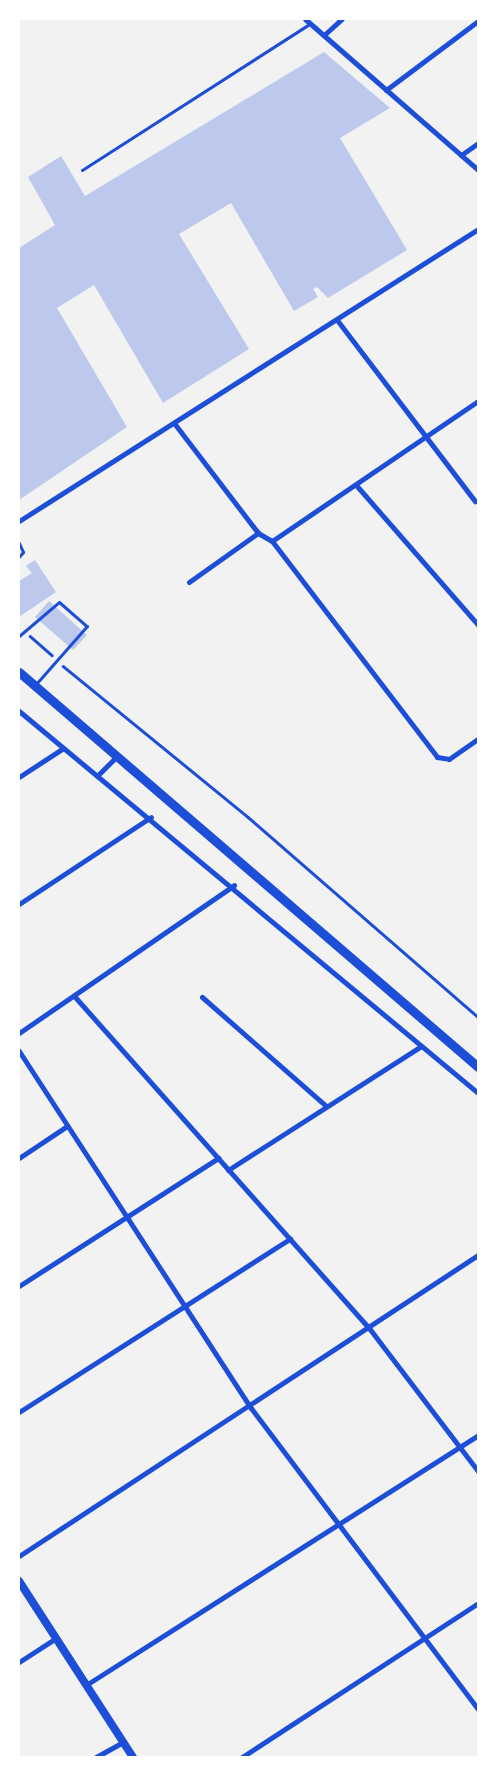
<!DOCTYPE html>
<style>
body{margin:0}
#map{position:relative;width:497px;height:1776px;overflow:hidden;background:#f2f2f2;font-family:"Alegreya Sans",sans-serif}
div>[style]{position:absolute}
.building>*{inset:0;background:#bdc9ec}
.path>*{height:2.5px;margin:-1.25px;padding:0 1.25px;transform-origin:1.25px;border-radius:1.25px;background:#1d4ed8}
.service>*{height:3px;margin:-1.5px;padding:0 1.5px;transform-origin:1.5px;border-radius:1.5px;background:#1d4ed8}
.minor>*{height:5px;margin:-2.5px;padding:0 2.5px;transform-origin:2.5px;border-radius:2.5px;background:#1d4ed8}
.tertiary>*{height:8px;margin:-4px;padding:0 4px;transform-origin:4px;border-radius:4px;background:#1d4ed8}
.secondary>*{height:9px;margin:-4.5px;padding:0 4.5px;transform-origin:4.5px;border-radius:4.5px;background:#1d4ed8}
span{translate:-50% -50%;white-space:nowrap;text-align:center;line-height:1.15;-webkit-text-stroke:4px #fff;paint-order:stroke}
.frame{position:absolute;inset:0;border:20px solid #fff;pointer-events:none}
</style>
<div id="map">
<div class="building">
<div style="clip-path:polygon(324px 52px,390px 108px,340px 138px,407px 250px,328px 298px,317px 287px,313px 289px,318px 297px,294px 311px,231px 203px,179px 234px,249px 349px,163px 403px,94px 285px,57px 308px,127px 427px,19px 500px,19px 248px,55px 225px,28px 177px,61px 156px,85px 196px)"></div>
<div style="clip-path:polygon(35px 560px,56px 592px,19px 617px,19px 581px,32px 573px,26px 566px)"></div>
<div style="clip-path:polygon(49px 601px,87px 635px,73px 650px,35px 617px)"></div>
</div>
<div class="path">
<div style="left:30px;top:636px;width:29px;rotate:41deg"></div>
<div style="left:63px;top:666px;width:239px;rotate:39.2deg"></div>
<div style="left:248px;top:817px;width:305px;rotate:41deg"></div>
</div>
<div class="service">
<div style="left:82px;top:170px;width:270px;rotate:-32.7deg"></div>
<div style="left:19px;top:543px;width:10px;rotate:66deg"></div>
<div style="left:23px;top:552px;width:6px;rotate:129deg"></div>
<div style="left:19px;top:636px;width:52px;rotate:-40.4deg"></div>
<div style="left:59px;top:602px;width:37px;rotate:41deg"></div>
<div style="left:87px;top:626px;width:77px;rotate:131.3deg"></div>
</div>
<div class="minor">
<div style="left:305px;top:19px;width:230px;rotate:41.1deg"></div>
<div style="left:324px;top:35px;width:24px;rotate:-42deg"></div>
<div style="left:386px;top:90px;width:115px;rotate:-36.9deg"></div>
<div style="left:461px;top:155px;width:21px;rotate:-35deg"></div>
<div style="left:337px;top:320px;width:228px;rotate:52.7deg"></div>
<div style="left:174px;top:423px;width:138px;rotate:52.6deg"></div>
<div style="left:258px;top:533px;width:16px;rotate:30deg"></div>
<div style="left:272px;top:541px;width:272px;rotate:52.6deg"></div>
<div style="left:437px;top:757px;width:12px;rotate:9deg"></div>
<div style="left:449px;top:759px;width:35px;rotate:-35deg"></div>
<div style="left:356px;top:485px;width:186px;rotate:48.9deg"></div>
<div style="left:19px;top:521px;width:544px;rotate:-32.46deg"></div>
<div style="left:272px;top:541px;width:249px;rotate:-34.2deg"></div>
<div style="left:189px;top:582px;width:85px;rotate:-35.4deg"></div>
<div style="left:19px;top:711px;width:597px;rotate:39.77deg"></div>
<div style="left:97px;top:776px;width:28px;rotate:-45deg"></div>
<div style="left:19px;top:777px;width:51px;rotate:-33.1deg"></div>
<div style="left:19px;top:904px;width:158px;rotate:-33.4deg"></div>
<div style="left:75px;top:997px;width:443px;rotate:48.4deg"></div>
<div style="left:369px;top:1328px;width:180px;rotate:52.7deg"></div>
<div style="left:202px;top:997px;width:165px;rotate:41.3deg"></div>
<div style="left:19px;top:1033px;width:261px;rotate:-34.5deg"></div>
<div style="left:19px;top:1051px;width:426px;rotate:57deg"></div>
<div style="left:251px;top:1408px;width:377px;rotate:53deg"></div>
<div style="left:19px;top:1158px;width:58px;rotate:-33.7deg"></div>
<div style="left:228px;top:1170px;width:229px;rotate:-32.7deg"></div>
<div style="left:19px;top:1286px;width:237px;rotate:-32.7deg"></div>
<div style="left:19px;top:1412px;width:322px;rotate:-32.6deg"></div>
<div style="left:19px;top:1556px;width:549px;rotate:-33.26deg"></div>
<div style="left:19px;top:1662px;width:44px;rotate:-33deg"></div>
<div style="left:86px;top:1685px;width:465px;rotate:-32.5deg"></div>
<div style="left:96px;top:1757px;width:31px;rotate:-29deg"></div>
<div style="left:242px;top:1757px;width:282px;rotate:-33.1deg"></div>
</div>
<div class="tertiary">
<div style="left:19px;top:1581px;width:210px;rotate:57.1deg"></div>
</div>
<div class="secondary">
<div style="left:19px;top:672px;width:606px;rotate:40.71deg"></div>
</div>
<div class="frame"></div>
</div>
